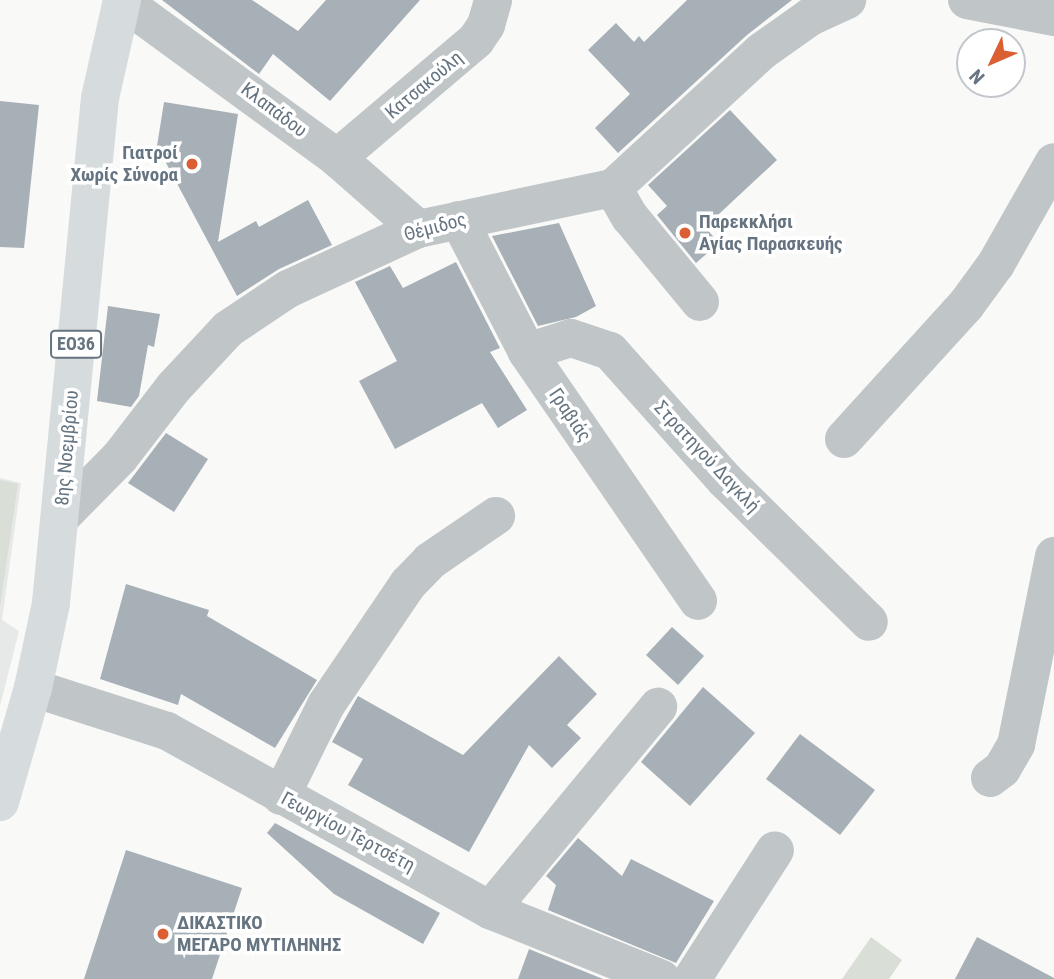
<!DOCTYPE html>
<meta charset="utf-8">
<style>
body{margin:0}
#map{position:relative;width:1054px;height:979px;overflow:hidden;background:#f9f9f7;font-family:"Roboto Condensed",sans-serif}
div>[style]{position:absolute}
.built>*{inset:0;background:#e7e8e8}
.green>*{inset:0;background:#d9ded6}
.building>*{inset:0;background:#a7b0b6}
.street>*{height:38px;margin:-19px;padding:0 19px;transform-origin:19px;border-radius:19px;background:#c0c5c8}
.primary>*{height:38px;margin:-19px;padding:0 19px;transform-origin:19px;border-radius:19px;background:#d6dbde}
.dots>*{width:19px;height:19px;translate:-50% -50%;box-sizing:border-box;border:4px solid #fff;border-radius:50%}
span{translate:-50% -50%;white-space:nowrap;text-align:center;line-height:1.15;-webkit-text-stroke:7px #fff;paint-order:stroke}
.shield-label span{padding:2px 5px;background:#fff;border:2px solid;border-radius:5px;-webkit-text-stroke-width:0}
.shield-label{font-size:18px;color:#657480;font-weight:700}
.street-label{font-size:19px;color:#657480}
.poi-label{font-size:19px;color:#657480;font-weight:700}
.right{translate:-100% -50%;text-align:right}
.left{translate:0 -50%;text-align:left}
.north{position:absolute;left:956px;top:28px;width:70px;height:70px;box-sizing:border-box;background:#fff;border:2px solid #c1c7cc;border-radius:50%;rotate:226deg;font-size:19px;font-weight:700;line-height:28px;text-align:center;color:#657480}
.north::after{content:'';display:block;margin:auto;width:24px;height:32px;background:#dc5f34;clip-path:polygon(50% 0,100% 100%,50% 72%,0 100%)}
</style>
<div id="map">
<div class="built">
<div style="clip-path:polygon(0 478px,21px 483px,2px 620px,19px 631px,0 706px)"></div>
</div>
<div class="green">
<div style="clip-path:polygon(0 480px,18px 484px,0 607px)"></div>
<div style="clip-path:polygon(871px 937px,902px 960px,889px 979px,842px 979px)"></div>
</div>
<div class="building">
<div style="clip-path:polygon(162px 0,252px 0,298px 31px,326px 0,420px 0,330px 101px,273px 54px,259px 74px)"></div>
<div style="clip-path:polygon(687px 0,792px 0,747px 35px,618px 153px,595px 128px,630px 94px,588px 50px,616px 23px,634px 42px,639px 36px,644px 42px)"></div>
<div style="clip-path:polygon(0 101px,39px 105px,24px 248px,0 247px)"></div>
<div style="clip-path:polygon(164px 102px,238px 114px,218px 242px,256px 221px,259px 227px,308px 200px,332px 245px,279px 269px,237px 296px,157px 146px)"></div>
<div style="clip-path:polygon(730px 110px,777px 160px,705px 227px,719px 243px,696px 263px,657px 215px,667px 206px,648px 185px)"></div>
<div style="clip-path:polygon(559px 223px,596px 306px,576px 317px,538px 326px,492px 236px)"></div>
<div style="clip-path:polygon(456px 262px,500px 348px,490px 352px,527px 410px,498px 428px,482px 403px,395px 449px,359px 381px,397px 361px,355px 282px,390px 266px,403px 288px)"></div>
<div style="clip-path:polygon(108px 306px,160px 314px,154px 347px,148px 345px,139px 396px,131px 407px,97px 401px)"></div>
<div style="clip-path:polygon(166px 433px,208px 459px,174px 512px,128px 483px)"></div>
<div style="clip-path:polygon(126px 584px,209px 610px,207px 616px,317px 680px,275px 748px,181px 694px,178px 705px,100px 679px)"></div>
<div style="clip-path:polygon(672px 627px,704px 656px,678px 685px,646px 655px)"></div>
<div style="clip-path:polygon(559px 656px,597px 694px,567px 725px,581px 738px,552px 768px,529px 745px,469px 852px,348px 785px,363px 759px,332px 742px,358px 696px,463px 755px)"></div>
<div style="clip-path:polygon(703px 687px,755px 733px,690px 806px,641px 762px)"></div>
<div style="clip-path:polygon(800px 734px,875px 790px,840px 835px,766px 779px)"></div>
<div style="clip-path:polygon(275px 823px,440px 913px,423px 944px,334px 894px,267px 833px)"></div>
<div style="clip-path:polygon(578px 838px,622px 876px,631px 859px,714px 901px,676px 963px,548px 910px,556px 885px,546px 876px)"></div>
<div style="clip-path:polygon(126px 850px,242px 888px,212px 979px,84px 979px)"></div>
<div style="clip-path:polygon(977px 937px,1054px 978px,1054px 979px,955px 979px)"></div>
<div style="clip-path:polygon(529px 949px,603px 979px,518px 979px)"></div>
</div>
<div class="street">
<div style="left:967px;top:0;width:89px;rotate:11.1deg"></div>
<div style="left:122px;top:1px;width:266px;rotate:36.1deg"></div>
<div style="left:337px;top:158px;width:108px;rotate:41.2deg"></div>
<div style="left:337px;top:158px;width:182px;rotate:-40.3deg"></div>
<div style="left:476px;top:40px;width:18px;rotate:-56deg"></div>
<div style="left:486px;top:25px;width:26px;rotate:-74deg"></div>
<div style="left:613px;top:188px;width:34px;rotate:60deg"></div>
<div style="left:630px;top:217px;width:110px;rotate:50.5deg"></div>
<div style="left:459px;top:220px;width:148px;rotate:62.7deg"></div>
<div style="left:527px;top:352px;width:302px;rotate:55.5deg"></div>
<div style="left:527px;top:352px;width:46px;rotate:-17.7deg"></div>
<div style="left:571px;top:338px;width:41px;rotate:18.4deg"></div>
<div style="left:610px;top:351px;width:173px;rotate:48.3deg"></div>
<div style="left:725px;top:480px;width:202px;rotate:44.6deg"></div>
<div style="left:844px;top:439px;width:181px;rotate:-47.7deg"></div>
<div style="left:966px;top:305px;width:51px;rotate:-53.8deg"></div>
<div style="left:996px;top:264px;width:117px;rotate:-60.4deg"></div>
<div style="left:61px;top:517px;width:84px;rotate:-45.5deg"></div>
<div style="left:120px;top:457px;width:88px;rotate:-52.4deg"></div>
<div style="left:174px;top:387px;width:79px;rotate:-47deg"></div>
<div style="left:228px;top:329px;width:72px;rotate:-33.7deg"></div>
<div style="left:288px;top:289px;width:143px;rotate:-24.8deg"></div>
<div style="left:418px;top:229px;width:199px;rotate:-11.9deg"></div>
<div style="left:613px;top:188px;width:202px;rotate:-42.6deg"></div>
<div style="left:762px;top:51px;width:59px;rotate:-35.3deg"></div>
<div style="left:810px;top:17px;width:41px;rotate:-24.7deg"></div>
<div style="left:33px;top:688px;width:141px;rotate:17.8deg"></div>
<div style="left:167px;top:731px;width:369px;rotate:29deg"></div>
<div style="left:490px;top:910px;width:185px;rotate:21.9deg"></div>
<div style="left:990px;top:778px;width:15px;rotate:-37deg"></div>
<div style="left:1002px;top:769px;width:28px;rotate:-60deg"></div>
<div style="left:1016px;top:745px;width:193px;rotate:-78.6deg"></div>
<div style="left:281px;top:796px;width:102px;rotate:-63.7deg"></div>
<div style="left:326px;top:705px;width:146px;rotate:-55.9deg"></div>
<div style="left:408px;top:584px;width:32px;rotate:-46deg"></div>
<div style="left:430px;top:561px;width:80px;rotate:-34.3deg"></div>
<div style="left:490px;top:910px;width:264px;rotate:-50.4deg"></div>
<div style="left:692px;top:979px;width:153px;rotate:-57.2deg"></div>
</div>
<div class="primary">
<div style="left:0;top:802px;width:119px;rotate:-73.9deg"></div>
<div style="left:33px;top:688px;width:87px;rotate:-78deg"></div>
<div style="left:51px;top:603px;width:507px;rotate:-84.46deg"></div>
<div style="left:100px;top:98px;width:100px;rotate:-77.3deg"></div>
</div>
<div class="dots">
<div style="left:192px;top:164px;background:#dc5f34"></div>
<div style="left:685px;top:233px;background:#dc5f34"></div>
<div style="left:163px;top:934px;background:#dc5f34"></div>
</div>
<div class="shield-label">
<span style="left:76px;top:344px">ΕΟ36</span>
</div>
<div class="street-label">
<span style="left:424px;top:85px;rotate:-40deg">Κατσακούλη</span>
<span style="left:274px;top:110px;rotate:37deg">Κλαπάδου</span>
<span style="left:435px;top:227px;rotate:-15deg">Θέμιδος</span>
<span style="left:570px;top:415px;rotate:56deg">Γραβιάς</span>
<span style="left:67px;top:448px;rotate:-85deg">8ης Νοεμβρίου</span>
<span style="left:707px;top:457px;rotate:47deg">Στρατηγού Δαγκλή</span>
<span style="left:348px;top:832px;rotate:28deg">Γεωργίου Τερτσέτη</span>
</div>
<div class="poi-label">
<span class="right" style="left:178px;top:164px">Γιατροί<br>Χωρίς Σύνορα</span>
<span class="left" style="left:699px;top:233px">Παρεκκλήσι<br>Αγίας Παρασκευής</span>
<span class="left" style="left:177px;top:934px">ΔΙΚΑΣΤΙΚΟ<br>ΜΕΓΑΡΟ ΜΥΤΙΛΗΝΗΣ</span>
</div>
<div class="north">N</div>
</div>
